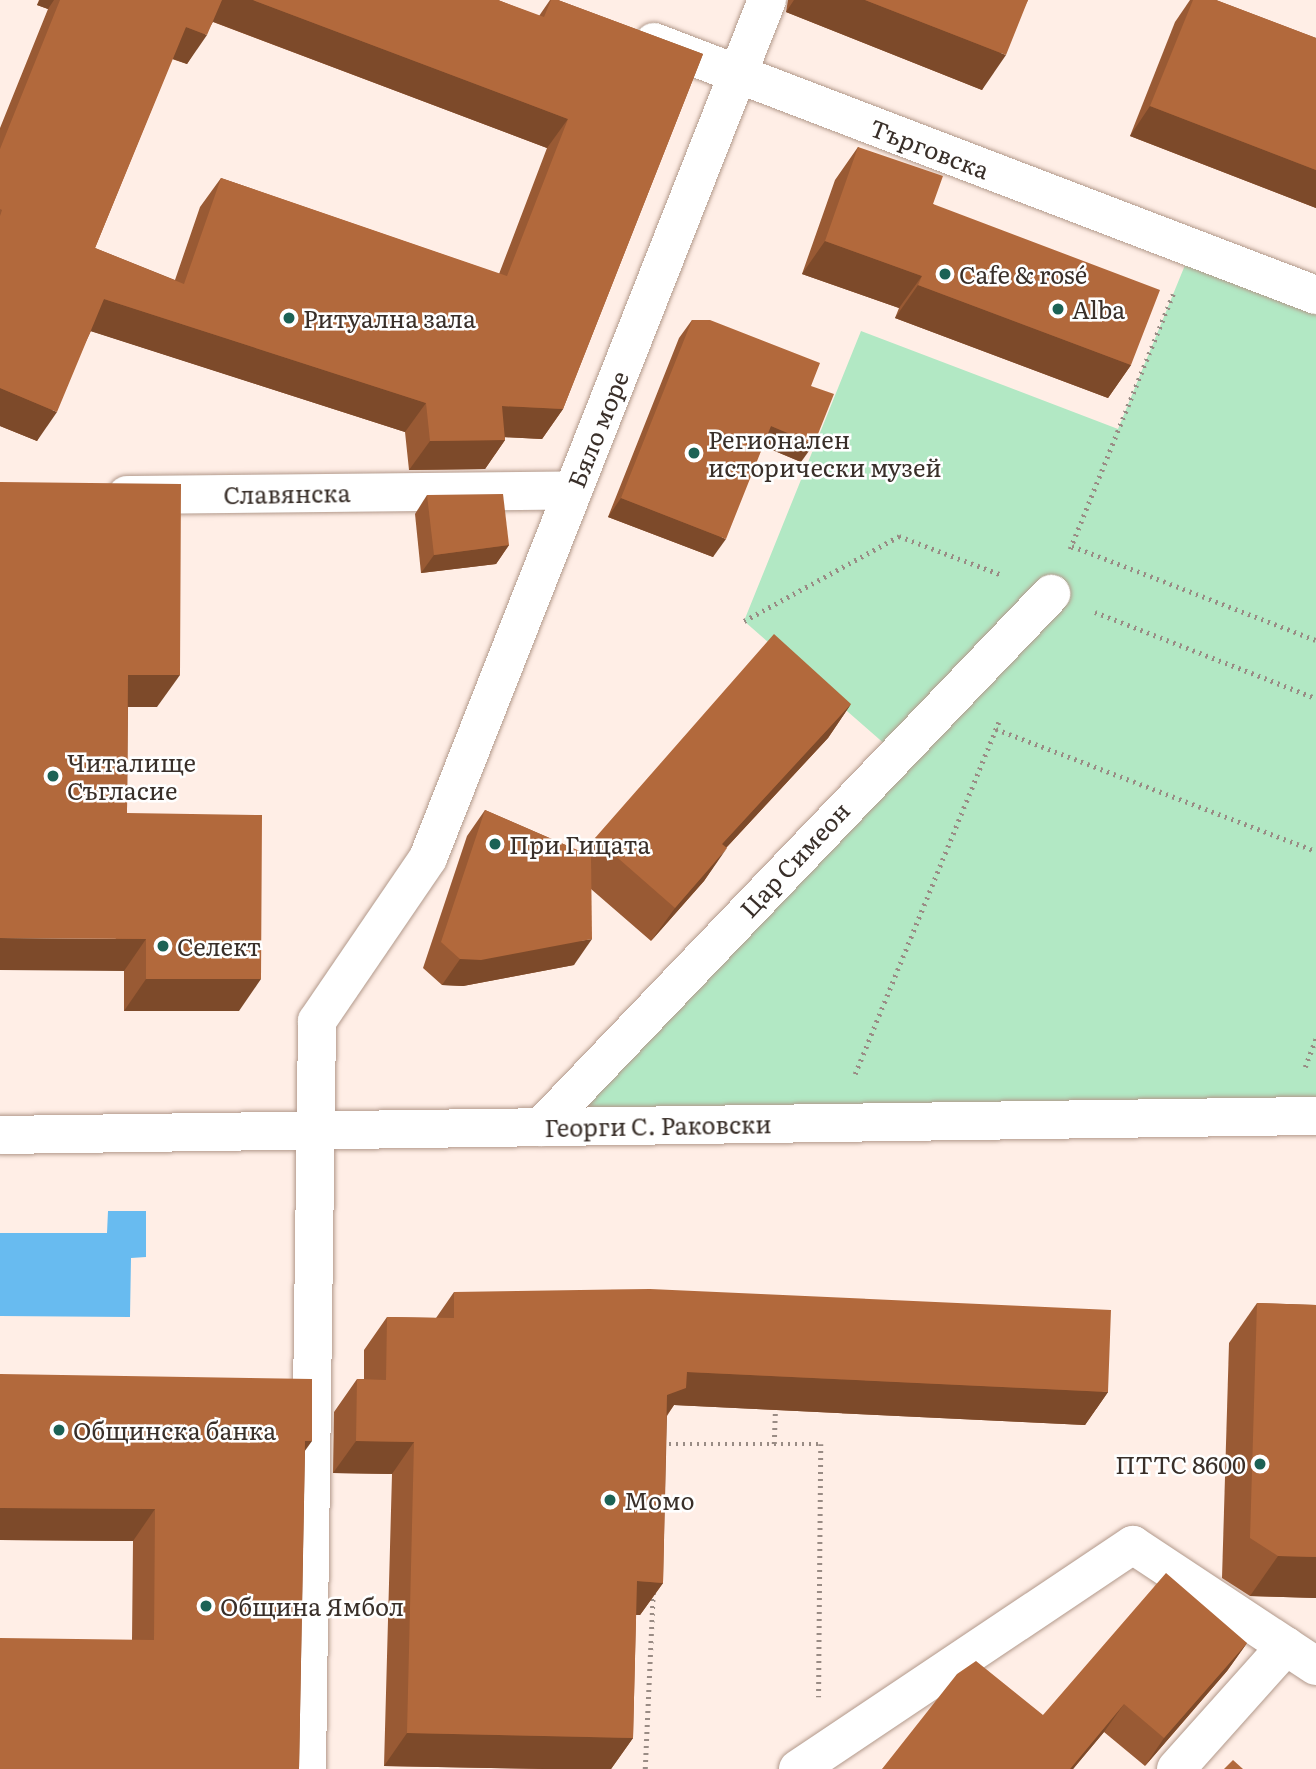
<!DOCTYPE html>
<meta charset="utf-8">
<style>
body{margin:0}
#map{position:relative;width:1316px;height:1769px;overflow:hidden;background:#ffeee6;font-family:Literata,serif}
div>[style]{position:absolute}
.green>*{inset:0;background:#b2e8c4}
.water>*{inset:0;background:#68bbf0}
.path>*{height:4.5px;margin-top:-2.25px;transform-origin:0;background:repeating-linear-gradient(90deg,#998b84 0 2px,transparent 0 7px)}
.roads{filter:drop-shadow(0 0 2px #b2998b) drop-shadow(0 0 2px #b2998b)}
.street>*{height:38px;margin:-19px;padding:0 19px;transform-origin:19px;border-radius:19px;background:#fff}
.wall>*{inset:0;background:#995a34}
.shaded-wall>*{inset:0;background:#7d4a2a}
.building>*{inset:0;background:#b2693c}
.dots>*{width:19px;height:19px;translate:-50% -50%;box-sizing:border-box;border:4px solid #fff;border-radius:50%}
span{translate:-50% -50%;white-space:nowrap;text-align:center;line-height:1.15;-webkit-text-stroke:5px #fff;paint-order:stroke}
.street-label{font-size:24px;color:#392f29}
.poi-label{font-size:24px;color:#392f29}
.left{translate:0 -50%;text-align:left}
.right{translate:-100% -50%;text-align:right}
</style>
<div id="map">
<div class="green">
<div style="clip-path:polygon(1192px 248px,1316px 295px,1316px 1116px,541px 1127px,895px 753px,744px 621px,861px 331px,1118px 429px)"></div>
</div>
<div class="water">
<div style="clip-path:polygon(108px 1211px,146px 1211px,146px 1257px,131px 1258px,130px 1317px,0 1316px,0 1233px,107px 1233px)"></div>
</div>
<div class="path">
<div style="left:1072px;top:546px;width:261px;rotate:21.1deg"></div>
<div style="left:1070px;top:549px;width:275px;rotate:-68deg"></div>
<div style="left:1095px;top:612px;width:237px;rotate:21.3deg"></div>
<div style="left:744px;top:621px;width:177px;rotate:-28.7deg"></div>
<div style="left:899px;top:536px;width:110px;rotate:20.7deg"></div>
<div style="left:996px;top:729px;width:342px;rotate:20.9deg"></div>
<div style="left:1305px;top:1067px;width:31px;rotate:-69deg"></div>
<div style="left:855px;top:1074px;width:380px;rotate:-67.8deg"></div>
<div style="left:662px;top:1444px;width:159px"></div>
<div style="left:821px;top:1444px;width:253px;rotate:90.5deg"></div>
<div style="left:774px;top:1444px;width:38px;rotate:-88deg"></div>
<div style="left:645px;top:1769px;width:177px;rotate:-87.4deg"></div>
</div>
<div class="roads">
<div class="street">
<div style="left:654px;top:42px;width:709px;rotate:20.92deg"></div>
<div style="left:127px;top:495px;width:446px;rotate:-0.6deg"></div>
<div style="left:541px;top:1127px;width:738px;rotate:-46.26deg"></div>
<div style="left:0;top:1135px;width:1316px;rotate:-0.83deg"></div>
<div style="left:307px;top:1769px;width:748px;rotate:-89.23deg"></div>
<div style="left:317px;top:1021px;width:197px;rotate:-55.7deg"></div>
<div style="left:428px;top:858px;width:923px;rotate:-68.44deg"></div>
<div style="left:798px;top:1769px;width:403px;rotate:-33.8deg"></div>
<div style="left:1133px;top:1545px;width:219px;rotate:33.5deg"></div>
<div style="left:1176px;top:1769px;width:165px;rotate:-48.2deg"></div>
</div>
</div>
<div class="wall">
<div style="clip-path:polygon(evenodd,39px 0,498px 0,539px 16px,550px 0,558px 0,703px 54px,563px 409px,542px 439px,505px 437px,505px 440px,485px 469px,409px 470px,405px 432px,91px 331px,37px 441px,0 426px,0 128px,48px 9px,37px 5px,39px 0,213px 22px,547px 148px,499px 274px,221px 178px,200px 207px,175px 280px,95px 248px,172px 59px,187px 64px,213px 22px)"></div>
<div style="clip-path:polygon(788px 0,1028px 0,982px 90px,786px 12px)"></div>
<div style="clip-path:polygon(1190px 0,1216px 0,1316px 38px,1316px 208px,1130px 136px,1175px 22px)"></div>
<div style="clip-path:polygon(858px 147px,933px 204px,1131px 365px,1108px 398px,895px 318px,899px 308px,802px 274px,835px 180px)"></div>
<div style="clip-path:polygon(692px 320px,811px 386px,801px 462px,763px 446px,713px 557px,608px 517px,679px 338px)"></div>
<div style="clip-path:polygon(0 482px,157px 707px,128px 707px,127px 813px,239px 1011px,124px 1011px,124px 971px)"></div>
<div style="clip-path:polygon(427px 495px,509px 545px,496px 564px,421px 573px,415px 514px)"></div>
<div style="clip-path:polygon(851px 704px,828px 738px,726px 848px,704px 881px,651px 941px,591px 889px,574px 965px,463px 986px,442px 985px,423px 968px,467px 836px,485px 810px,584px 853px,595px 838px)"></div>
<div style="clip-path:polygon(454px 1292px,1108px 1392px,1085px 1425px,674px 1405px,667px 1416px,663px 1583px,640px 1615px,636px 1615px,633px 1738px,611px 1769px,544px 1769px,384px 1766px,392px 1474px,333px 1473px,334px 1412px,357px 1379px,364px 1379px,364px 1350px,387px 1317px,436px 1318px)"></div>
<div style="clip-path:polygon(1257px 1303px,1316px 1305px,1316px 1598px,1250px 1596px,1222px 1578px,1229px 1343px)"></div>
<div style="clip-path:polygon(0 1374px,305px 1450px,299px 1769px,132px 1640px,133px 1541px,0 1540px)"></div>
<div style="clip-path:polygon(1247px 1643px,1227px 1671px,1145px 1766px,1104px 1732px,1073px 1769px,882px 1769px,1043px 1715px)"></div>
</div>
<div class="shaded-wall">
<div style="clip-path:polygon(40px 0,54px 0,48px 9px,37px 5px)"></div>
<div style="clip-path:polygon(219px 0,253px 0,568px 119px,547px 148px,206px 19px)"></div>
<div style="clip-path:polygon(794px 0,865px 0,1006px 55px,982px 90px,786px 12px)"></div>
<div style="clip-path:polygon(186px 27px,207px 35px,187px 64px,165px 56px)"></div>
<div style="clip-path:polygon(1150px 106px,1316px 170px,1316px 208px,1130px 136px)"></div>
<div style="clip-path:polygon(825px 241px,922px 276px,899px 308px,802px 274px)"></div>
<div style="clip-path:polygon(918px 285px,1131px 365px,1108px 398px,895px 318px)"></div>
<div style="clip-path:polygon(104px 299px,426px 403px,405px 432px,84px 329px)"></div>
<div style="clip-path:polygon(0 388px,57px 412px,37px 441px,0 426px)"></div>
<div style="clip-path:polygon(502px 406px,563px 409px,542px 439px,481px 436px)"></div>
<div style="clip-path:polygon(771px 426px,814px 444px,801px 462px,758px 444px)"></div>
<div style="clip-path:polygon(505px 440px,485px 469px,409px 470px,430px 441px)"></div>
<div style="clip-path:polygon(621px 498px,726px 539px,713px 557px,608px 517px)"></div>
<div style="clip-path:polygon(509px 545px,496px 564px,421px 573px,434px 555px)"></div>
<div style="clip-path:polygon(128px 675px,180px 675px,157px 707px,105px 707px)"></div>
<div style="clip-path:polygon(851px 704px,828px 738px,699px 877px,722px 844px)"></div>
<div style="clip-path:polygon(727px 848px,704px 881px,651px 941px,675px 908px)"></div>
<div style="clip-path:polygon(0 938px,146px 939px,124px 971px,0 970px)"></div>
<div style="clip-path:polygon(592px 939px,574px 965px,463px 986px,442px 985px,460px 959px)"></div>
<div style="clip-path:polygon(146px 979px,261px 979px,239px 1011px,124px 1011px)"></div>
<div style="clip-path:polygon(687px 1372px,1108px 1392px,1085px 1425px,674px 1405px,663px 1420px,667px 1395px)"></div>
<div style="clip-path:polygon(305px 1441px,312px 1441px,289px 1473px)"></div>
<div style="clip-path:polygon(356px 1441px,414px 1442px,392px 1474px,333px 1473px)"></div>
<div style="clip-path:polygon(0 1508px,155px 1509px,133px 1541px,0 1540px)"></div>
<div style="clip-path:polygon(1278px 1556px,1316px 1557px,1316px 1598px,1250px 1596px)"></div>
<div style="clip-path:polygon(637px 1581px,663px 1583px,640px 1615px,614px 1614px)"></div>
<div style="clip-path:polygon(1247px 1643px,1227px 1671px,1145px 1766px,1164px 1738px)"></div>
<div style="clip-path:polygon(1124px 1704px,1104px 1732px,1073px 1769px,1070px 1769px)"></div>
<div style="clip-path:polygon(407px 1733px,633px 1738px,611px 1769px,544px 1769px,384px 1766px)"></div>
</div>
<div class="building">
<div style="clip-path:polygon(60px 0,222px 0,207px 35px,186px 27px,95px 248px,184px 284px,221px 178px,507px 276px,568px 119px,253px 0,498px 0,544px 17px,551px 0,558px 0,703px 54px,563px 409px,502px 406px,505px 440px,430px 441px,426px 403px,104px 299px,57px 412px,0 388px,0 216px,2px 210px,0 209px,0 149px)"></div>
<div style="clip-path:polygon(865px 0,1028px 0,1006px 55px)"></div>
<div style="clip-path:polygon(1193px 0,1216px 0,1316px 38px,1316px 170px,1150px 106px)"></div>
<div style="clip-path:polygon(858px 147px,943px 176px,933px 204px,1160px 290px,1131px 365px,918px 285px,922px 276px,825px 241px)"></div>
<div style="clip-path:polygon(692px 320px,710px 320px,820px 363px,811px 386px,834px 394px,814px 444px,771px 426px,726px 539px,621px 498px)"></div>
<div style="clip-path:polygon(0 482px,181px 484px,180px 675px,128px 675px,127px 813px,262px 815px,261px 979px,146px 979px,146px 939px,0 938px)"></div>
<div style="clip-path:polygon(503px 494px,509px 545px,434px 555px,427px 495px)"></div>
<div style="clip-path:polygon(774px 634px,851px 704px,722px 844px,727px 848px,675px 908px,595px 838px)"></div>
<div style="clip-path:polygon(485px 810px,591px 856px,592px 939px,481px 960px,460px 959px,441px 942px)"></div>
<div style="clip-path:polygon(650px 1289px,1111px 1310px,1108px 1392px,687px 1372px,686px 1388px,667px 1395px,663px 1583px,637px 1581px,633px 1738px,407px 1733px,414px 1442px,356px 1441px,357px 1379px,386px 1380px,387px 1317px,454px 1318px,454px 1292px)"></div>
<div style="clip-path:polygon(1257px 1303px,1316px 1305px,1316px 1557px,1278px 1556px,1250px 1538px)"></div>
<div style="clip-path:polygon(0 1374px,312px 1379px,312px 1441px,305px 1441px,299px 1769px,0 1769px,0 1638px,154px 1640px,155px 1509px,0 1508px)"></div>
<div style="clip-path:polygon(1166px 1573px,1247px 1643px,1164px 1738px,1124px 1704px,1070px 1769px,882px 1769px,957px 1674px,976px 1661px,1043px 1715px)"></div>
<div style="clip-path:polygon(1233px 1760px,1243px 1769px,1224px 1769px)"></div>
</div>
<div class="dots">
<div style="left:945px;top:274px;background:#1c6255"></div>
<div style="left:1058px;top:309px;background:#1c6255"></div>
<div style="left:289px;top:318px;background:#1c6255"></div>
<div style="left:694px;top:453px;background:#1c6255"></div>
<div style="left:53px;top:776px;background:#1c6255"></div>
<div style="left:495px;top:844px;background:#1c6255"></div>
<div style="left:163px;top:946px;background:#1c6255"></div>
<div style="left:59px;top:1430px;background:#1c6255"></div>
<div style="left:1260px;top:1464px;background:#1c6255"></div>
<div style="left:610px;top:1500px;background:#1c6255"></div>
<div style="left:206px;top:1606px;background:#1c6255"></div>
</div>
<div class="street-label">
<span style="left:930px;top:148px;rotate:21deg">Търговска</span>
<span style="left:597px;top:429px;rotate:-68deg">Бяло море</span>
<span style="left:287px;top:493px;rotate:-1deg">Славянска</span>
<span style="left:794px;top:859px;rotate:-47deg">Цар Симеон</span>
<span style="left:658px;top:1125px;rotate:-1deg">Георги С. Раковски</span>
</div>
<div class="poi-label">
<span class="left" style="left:959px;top:274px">Cafe &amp; rosé</span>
<span class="left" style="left:1072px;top:309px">Alba</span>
<span class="left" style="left:303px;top:318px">Ритуална зала</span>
<span class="left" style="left:708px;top:453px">Регионален<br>исторически музей</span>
<span class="left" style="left:67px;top:776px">Читалище<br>Съгласие</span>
<span class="left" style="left:509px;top:844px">При Гицата</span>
<span class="left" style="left:177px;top:946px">Селект</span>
<span class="left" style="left:73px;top:1430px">Общинска банка</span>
<span class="right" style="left:1246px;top:1464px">ПТТС 8600</span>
<span class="left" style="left:624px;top:1500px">Момо</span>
<span class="left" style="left:220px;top:1606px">Община Ямбол</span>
</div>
</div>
